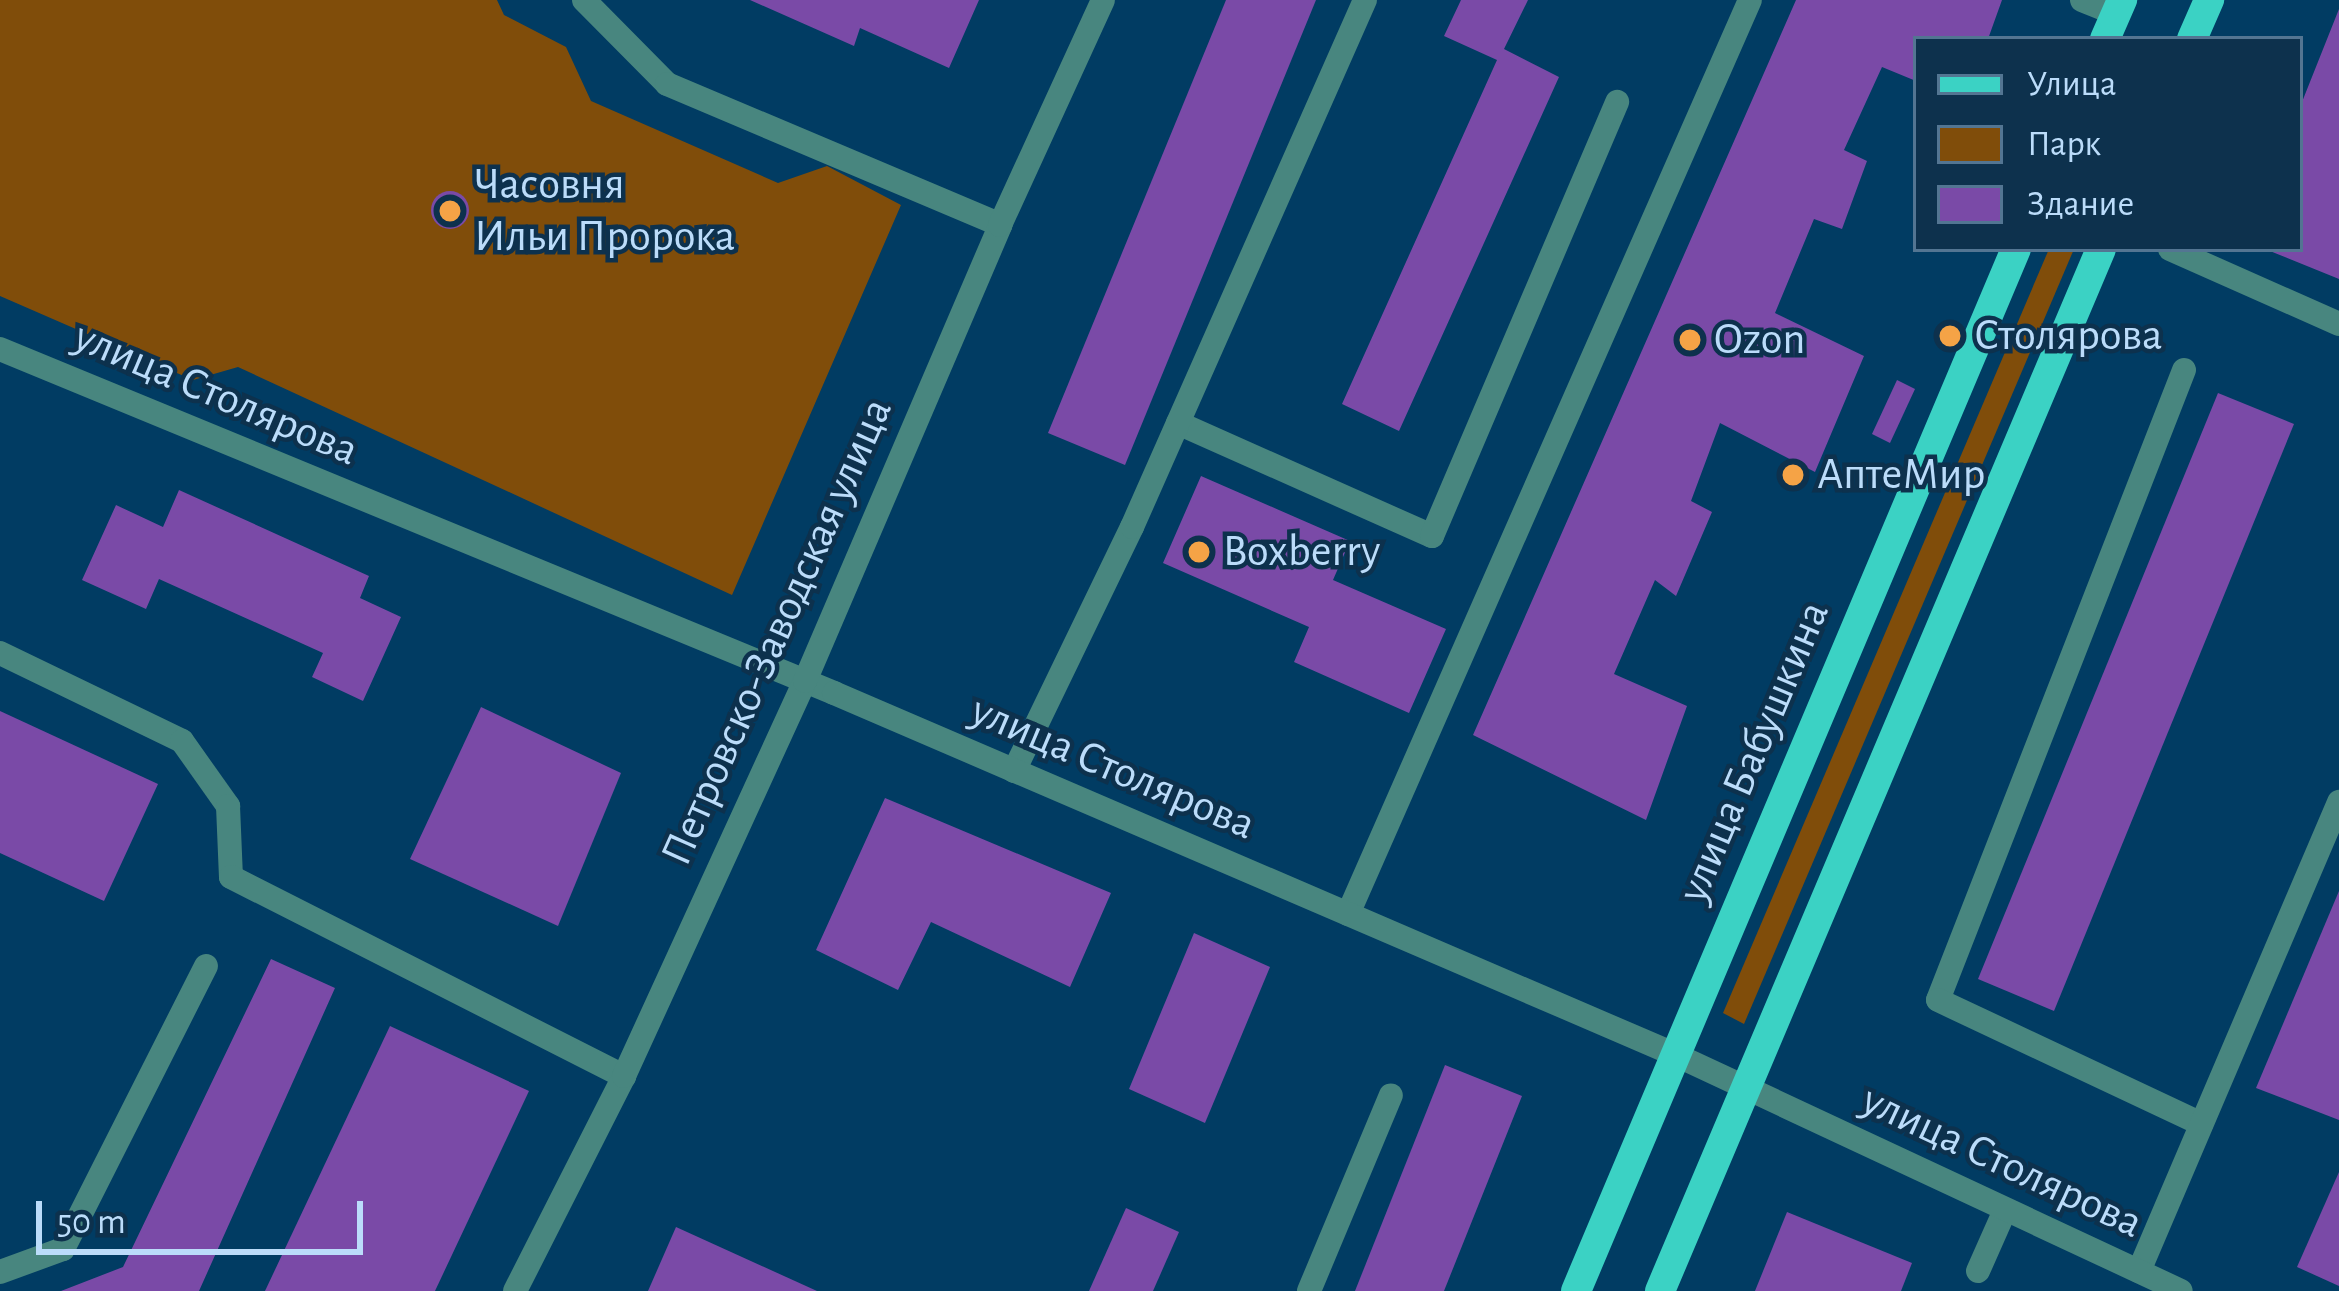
<!DOCTYPE html>
<meta charset="utf-8">
<style>
body{margin:0}
#map{position:relative;width:2339px;height:1291px;overflow:hidden;background:#013c63;font-family:"Alegreya Sans",sans-serif}
div>[style]{position:absolute}
.green>*{inset:0;background:#804d0a}
.building>*{inset:0;background:#7a4aa7}
.round{border-radius:50%}
.lane>*{height:24px;margin:-12px;padding:0 12px;transform-origin:12px;border-radius:12px;background:#48867f}
.street>*{height:24px;margin:-12px;padding:0 12px;transform-origin:12px;border-radius:12px;background:#48867f}
.primary>*{height:30px;margin:-15px;padding:0 15px;transform-origin:15px;border-radius:15px;background:#3bd2c4}
.dots>*{width:33px;height:33px;translate:-50% -50%;box-sizing:border-box;border:6px solid #0d314d;border-radius:50%}
span{translate:-50% -50%;white-space:nowrap;text-align:center;line-height:1.15;-webkit-text-stroke:9px #0d314d;paint-order:stroke}
.poi-label{font-size:45px;color:#bbdcfa}
.left{translate:0 -50%;text-align:left}
.street-label{font-size:45px;color:#bbdcfa}
.legend{position:absolute;left:1913px;top:36px;width:390px;height:216px;box-sizing:border-box;background:#0d314d;border:3px solid #537592;margin:0;padding:15px 21px;list-style:none;font-size:36px;color:#bbdcfa}
.legend li{display:flex;align-items:center;gap:24px;height:60px}
.legend b{width:60px;border:3px solid #537592}
.scale{position:absolute;left:36px;top:1201px;width:327px;height:54px;box-sizing:border-box;border:6px solid #bbdcfa;border-top:0;padding-left:15px;font-size:36px;line-height:42px;white-space:nowrap;color:#bbdcfa;-webkit-text-stroke:9px #0d314d;paint-order:stroke}
</style>
<div id="map">
<div class="green">
<div style="clip-path:polygon(0 0,497px 0,504px 15px,566px 47px,591px 101px,778px 183px,827px 166px,901px 205px,732px 595px,238px 367px,193px 380px,0 296px)"></div>
<div style="clip-path:polygon(2049px 249px,2074px 249px,1744px 1024px,1723px 1013px)"></div>
</div>
<div class="building">
<div style="clip-path:polygon(750px 0,979px 0,949px 68px,860px 28px,854px 46px)"></div>
<div style="clip-path:polygon(1226px 0,1316px 0,1125px 465px,1048px 433px)"></div>
<div style="clip-path:polygon(1461px 0,1528px 0,1504px 49px,1559px 77px,1399px 431px,1342px 404px,1497px 60px,1444px 36px)"></div>
<div style="clip-path:polygon(1796px 0,2002px 0,1988px 39px,1916px 39px,1916px 81px,1882px 67px,1844px 150px,1867px 161px,1842px 229px,1814px 219px,1775px 313px,1864px 356px,1815px 472px,1720px 423px,1691px 501px,1712px 512px,1676px 596px,1655px 580px,1614px 674px,1687px 706px,1646px 820px,1473px 735px)"></div>
<div style="clip-path:polygon(2339px 9px,2339px 279px,2265px 249px,2300px 249px,2300px 107px)"></div>
<div class="round" style="left:431px;top:191px;width:38px;height:38px"></div>
<div style="clip-path:polygon(1897px 380px,1915px 389px,1890px 443px,1872px 434px)"></div>
<div style="clip-path:polygon(2218px 393px,2294px 424px,2054px 1011px,1978px 979px)"></div>
<div style="clip-path:polygon(1201px 476px,1350px 541px,1333px 580px,1446px 629px,1409px 713px,1294px 662px,1309px 627px,1163px 563px)"></div>
<div style="clip-path:polygon(179px 490px,369px 576px,360px 598px,401px 617px,363px 701px,312px 677px,323px 653px,159px 579px,146px 609px,82px 580px,116px 505px,163px 527px)"></div>
<div style="clip-path:polygon(481px 707px,621px 773px,558px 926px,410px 859px)"></div>
<div style="clip-path:polygon(0 711px,158px 784px,104px 901px,0 853px)"></div>
<div style="clip-path:polygon(885px 798px,1111px 893px,1070px 987px,931px 922px,898px 990px,816px 950px)"></div>
<div style="clip-path:polygon(2339px 891px,2339px 1120px,2256px 1088px)"></div>
<div style="clip-path:polygon(1194px 933px,1270px 967px,1205px 1123px,1129px 1089px)"></div>
<div style="clip-path:polygon(271px 959px,335px 988px,199px 1291px,61px 1291px,123px 1267px)"></div>
<div style="clip-path:polygon(390px 1026px,529px 1091px,435px 1291px,265px 1291px)"></div>
<div style="clip-path:polygon(1445px 1065px,1522px 1096px,1444px 1291px,1355px 1291px)"></div>
<div style="clip-path:polygon(2339px 1172px,2339px 1286px,2297px 1267px)"></div>
<div style="clip-path:polygon(1126px 1208px,1179px 1232px,1153px 1291px,1089px 1291px)"></div>
<div style="clip-path:polygon(1787px 1212px,1912px 1263px,1901px 1291px,1755px 1291px)"></div>
<div style="clip-path:polygon(676px 1227px,817px 1291px,648px 1291px)"></div>
</div>
<div class="lane">
<div style="left:584px;top:0;width:118px;rotate:45.3deg"></div>
<div style="left:667px;top:84px;width:362px;rotate:22.9deg"></div>
<div style="left:2082px;top:0;width:37px;rotate:22deg"></div>
<div style="left:2170px;top:249px;width:185px;rotate:23.9deg"></div>
<div style="left:2184px;top:370px;width:676px;rotate:111.33deg"></div>
<div style="left:1938px;top:1000px;width:291px;rotate:25.2deg"></div>
<div style="left:1178px;top:423px;width:278px;rotate:24deg"></div>
<div style="left:1432px;top:536px;width:472px;rotate:-66.9deg"></div>
<div style="left:0;top:653px;width:202px;rotate:25.8deg"></div>
<div style="left:182px;top:741px;width:80px;rotate:54.7deg"></div>
<div style="left:228px;top:806px;width:71px;rotate:87.6deg"></div>
<div style="left:231px;top:877px;width:441px;rotate:26.9deg"></div>
<div style="left:1014px;top:771px;width:271px;rotate:-64.2deg"></div>
<div style="left:1132px;top:527px;width:576px;rotate:-66.15deg"></div>
<div style="left:1348px;top:914px;width:998px;rotate:-66.26deg"></div>
<div style="left:1978px;top:1271px;width:67px;rotate:-66.1deg"></div>
<div style="left:2139px;top:1271px;width:510px;rotate:-66.9deg"></div>
<div style="left:0;top:1272px;width:67px;rotate:-20.1deg"></div>
<div style="left:63px;top:1249px;width:317px;rotate:-63.2deg"></div>
<div style="left:1309px;top:1291px;width:212px;rotate:-67.3deg"></div>
</div>
<div class="street">
<div style="left:0;top:349px;width:902px;rotate:22.41deg"></div>
<div style="left:834px;top:693px;width:917px;rotate:23.26deg"></div>
<div style="left:1676px;top:1055px;width:557px;rotate:25.05deg"></div>
<div style="left:515px;top:1291px;width:241px;rotate:-63.1deg"></div>
<div style="left:624px;top:1076px;width:434px;rotate:-65.4deg"></div>
<div style="left:805px;top:681px;width:496px;rotate:-66.8deg"></div>
<div style="left:1000px;top:225px;width:247px;rotate:-65.4deg"></div>
</div>
<div class="primary">
<div style="left:2105px;top:39px;width:43px;rotate:-66.4deg"></div>
<div style="left:2192px;top:39px;width:43px;rotate:-66.4deg"></div>
<div style="left:1576px;top:1291px;width:1131px;rotate:-67.11deg"></div>
<div style="left:1660px;top:1291px;width:1131px;rotate:-67.06deg"></div>
</div>
<div class="dots">
<div style="left:450px;top:211px;background:#f5a346"></div>
<div style="left:1950px;top:336px;background:#f5a346"></div>
<div style="left:1690px;top:340px;background:#f5a346"></div>
<div style="left:1793px;top:475px;background:#f5a346"></div>
<div style="left:1199px;top:552px;background:#f5a346"></div>
</div>
<div class="poi-label">
<span class="left" style="left:474px;top:211px">Часовня<br>Ильи Пророка</span>
<span class="left" style="left:1974px;top:336px">Столярова</span>
<span class="left" style="left:1714px;top:340px">Ozon</span>
<span class="left" style="left:1817px;top:475px">АптеМир</span>
<span class="left" style="left:1223px;top:552px">Boxberry</span>
</div>
<div class="street-label">
<span style="left:216px;top:394px;rotate:23deg">улица Столярова</span>
<span style="left:777px;top:632px;rotate:-66deg">Петровско-Заводская улица</span>
<span style="left:1754px;top:752px;rotate:-67deg">улица Бабушкина</span>
<span style="left:1113px;top:768px;rotate:23deg">улица Столярова</span>
<span style="left:2002px;top:1162px;rotate:25deg">улица Столярова</span>
</div>
<ul class="legend">
<li><b style="height:15px;background:#3bd2c4"></b>Улица</li>
<li><b style="height:33px;background:#804d0a"></b>Парк</li>
<li><b style="height:33px;background:#7a4aa7"></b>Здание</li>
</ul>
<div class="scale">50 m</div>
</div>
